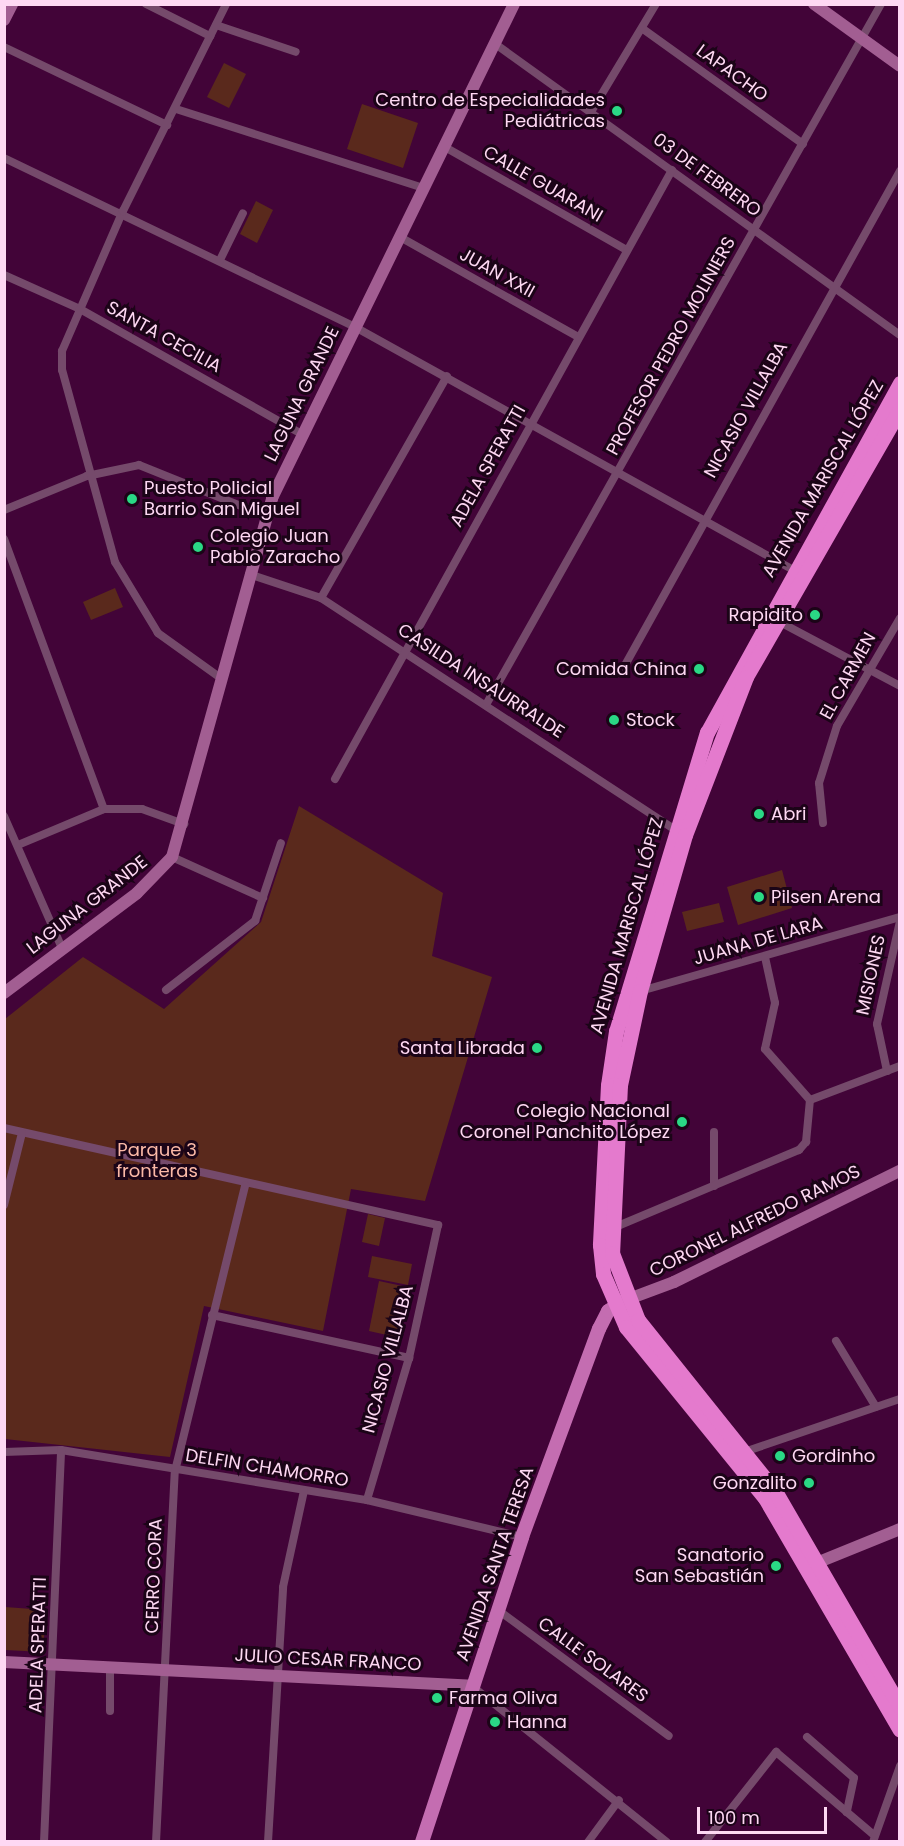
<!DOCTYPE html>
<meta charset="utf-8">
<style>
body{margin:0}
#map{position:relative;width:904px;height:1846px;overflow:hidden;background:#420438;font-family:Poppins,sans-serif}
div>[style]{position:absolute}
.green>*{inset:0;background:#5a291c}
.street>*{height:8px;margin:-4px;padding:0 4px;transform-origin:4px;border-radius:4px;background:#754a6b}
.secondary>*{height:12px;margin:-6px;padding:0 6px;transform-origin:6px;border-radius:6px;background:#a25e92}
.primary>*{height:14px;margin:-7px;padding:0 7px;transform-origin:7px;border-radius:7px;background:#c46db1}
.highway>*{height:15px;margin:-7.5px;padding:0 7.5px;transform-origin:7.5px;border-radius:7.5px;background:#e47acd}
.dots>*{width:16px;height:16px;translate:-50% -50%;box-sizing:border-box;border:3px solid #1b0417;border-radius:50%}
span{translate:-50% -50%;white-space:nowrap;text-align:center;line-height:1.15;-webkit-text-stroke:6px #1b0417;paint-order:stroke}
.street-label{font-size:18px;color:#fed8f3}
.poi-label{font-size:18px;color:#fed8f3}
.right{translate:-100% -50%;text-align:right}
.left{translate:0 -50%;text-align:left}
.park-label{font-size:18px;color:#fbb9a7}
.frame{position:absolute;inset:0;border:6px solid #fed8f3;pointer-events:none}
.scale{position:absolute;left:697px;top:1807px;width:130px;height:27px;box-sizing:border-box;border:3px solid #fed8f3;border-top:0;padding-left:8px;font-size:18px;line-height:21px;white-space:nowrap;color:#fed8f3;-webkit-text-stroke:4px #1b0417;paint-order:stroke}
</style>
<div id="map">
<div class="green">
<div style="clip-path:polygon(224px 63px,246px 74px,229px 108px,207px 97px)"></div>
<div style="clip-path:polygon(362px 104px,418px 123px,403px 168px,347px 149px)"></div>
<div style="clip-path:polygon(256px 201px,273px 210px,257px 243px,240px 234px)"></div>
<div style="clip-path:polygon(115px 588px,123px 607px,91px 620px,83px 602px)"></div>
<div style="clip-path:polygon(299px 806px,443px 893px,432px 956px,492px 977px,425px 1201px,351px 1189px,323px 1331px,204px 1306px,170px 1457px,5px 1439px,5px 1019px,83px 957px,164px 1009px,261px 922px)"></div>
<div style="clip-path:polygon(782px 870px,792px 908px,738px 925px,727px 887px)"></div>
<div style="clip-path:polygon(719px 903px,724px 922px,687px 931px,682px 912px)"></div>
<div style="clip-path:polygon(368px 1214px,385px 1218px,379px 1246px,362px 1242px)"></div>
<div style="clip-path:polygon(372px 1256px,412px 1264px,408px 1285px,368px 1277px)"></div>
<div style="clip-path:polygon(379px 1281px,407px 1287px,396px 1337px,369px 1331px)"></div>
<div style="clip-path:polygon(5px 1607px,46px 1610px,43px 1652px,5px 1650px)"></div>
</div>
<div class="street">
<div style="left:146px;top:4px;width:72px;rotate:26.6deg"></div>
<div style="left:216px;top:25px;width:84px;rotate:18.6deg"></div>
<div style="left:643px;top:29px;width:197px;rotate:35.7deg"></div>
<div style="left:494px;top:43px;width:500px;rotate:35.72deg"></div>
<div style="left:4px;top:47px;width:181px;rotate:25.6deg"></div>
<div style="left:176px;top:109px;width:259px;rotate:17.7deg"></div>
<div style="left:591px;top:112px;width:126px;rotate:-59deg"></div>
<div style="left:443px;top:146px;width:211px;rotate:29.5deg"></div>
<div style="left:4px;top:158px;width:390px;rotate:25.7deg"></div>
<div style="left:355px;top:327px;width:508px;rotate:28.99deg"></div>
<div style="left:400px;top:237px;width:204px;rotate:29.3deg"></div>
<div style="left:220px;top:260px;width:52px;rotate:-63.9deg"></div>
<div style="left:4px;top:275px;width:83px;rotate:24.1deg"></div>
<div style="left:80px;top:309px;width:257px;rotate:29.4deg"></div>
<div style="left:4px;top:510px;width:90px;rotate:-22.3deg"></div>
<div style="left:87px;top:476px;width:53px;rotate:-11.9deg"></div>
<div style="left:139px;top:465px;width:137px;rotate:21.9deg"></div>
<div style="left:4px;top:539px;width:288px;rotate:69.7deg"></div>
<div style="left:104px;top:809px;width:93px;rotate:157.3deg"></div>
<div style="left:249px;top:574px;width:76px;rotate:18.4deg"></div>
<div style="left:321px;top:598px;width:428px;rotate:33.2deg"></div>
<div style="left:321px;top:598px;width:255px;rotate:-60.4deg"></div>
<div style="left:776px;top:620px;width:140px;rotate:28deg"></div>
<div style="left:624px;top:667px;width:568px;rotate:-60.91deg"></div>
<div style="left:222px;top:679px;width:79px;rotate:-144.3deg"></div>
<div style="left:158px;top:633px;width:83px;rotate:-121.2deg"></div>
<div style="left:115px;top:562px;width:199px;rotate:-105.4deg"></div>
<div style="left:62px;top:370px;width:19px;rotate:-90deg"></div>
<div style="left:62px;top:351px;width:153px;rotate:-66.5deg"></div>
<div style="left:123px;top:211px;width:231px;rotate:-63.5deg"></div>
<div style="left:487px;top:703px;width:802px;rotate:-60.59deg"></div>
<div style="left:335px;top:779px;width:696px;rotate:-61.04deg"></div>
<div style="left:104px;top:809px;width:38px"></div>
<div style="left:142px;top:809px;width:45px;rotate:19.7deg"></div>
<div style="left:4px;top:816px;width:144px;rotate:66.3deg"></div>
<div style="left:823px;top:823px;width:40px;rotate:-95.7deg"></div>
<div style="left:819px;top:783px;width:60px;rotate:-72.5deg"></div>
<div style="left:837px;top:726px;width:125px;rotate:-59.7deg"></div>
<div style="left:172px;top:857px;width:100px;rotate:24.3deg"></div>
<div style="left:765px;top:957px;width:47px;rotate:77.7deg"></div>
<div style="left:775px;top:1003px;width:47px;rotate:102.3deg"></div>
<div style="left:765px;top:1049px;width:68px;rotate:48.6deg"></div>
<div style="left:166px;top:990px;width:113px;rotate:-37.8deg"></div>
<div style="left:255px;top:921px;width:82px;rotate:-71.6deg"></div>
<div style="left:637px;top:992px;width:273px;rotate:-15.9deg"></div>
<div style="left:887px;top:1071px;width:48px;rotate:-102deg"></div>
<div style="left:877px;top:1024px;width:106px;rotate:-77.4deg"></div>
<div style="left:810px;top:1100px;width:96px;rotate:-20.7deg"></div>
<div style="left:4px;top:1128px;width:445px;rotate:12.6deg"></div>
<div style="left:438px;top:1225px;width:136px;rotate:102.3deg"></div>
<div style="left:409px;top:1358px;width:148px;rotate:106.5deg"></div>
<div style="left:714px;top:1132px;width:54px;rotate:90deg"></div>
<div style="left:4px;top:1205px;width:74px;rotate:-76deg"></div>
<div style="left:613px;top:1228px;width:202px;rotate:-22.8deg"></div>
<div style="left:799px;top:1150px;width:11px;rotate:-49deg"></div>
<div style="left:806px;top:1142px;width:42px;rotate:-84.6deg"></div>
<div style="left:212px;top:1315px;width:202px;rotate:12.3deg"></div>
<div style="left:836px;top:1341px;width:77px;rotate:58.8deg"></div>
<div style="left:747px;top:1451px;width:162px;rotate:-18.8deg"></div>
<div style="left:4px;top:1452px;width:57px;rotate:-2deg"></div>
<div style="left:61px;top:1450px;width:310px;rotate:9.3deg"></div>
<div style="left:367px;top:1500px;width:159px;rotate:13.4deg"></div>
<div style="left:498px;top:1610px;width:212px;rotate:36.4deg"></div>
<div style="left:110px;top:1668px;width:43px;rotate:90deg"></div>
<div style="left:472px;top:1686px;width:250px;rotate:38.7deg"></div>
<div style="left:807px;top:1737px;width:62px;rotate:41.1deg"></div>
<div style="left:854px;top:1778px;width:35px;rotate:102deg"></div>
<div style="left:44px;top:1842px;width:392px;rotate:-87.5deg"></div>
<div style="left:156px;top:1842px;width:371px;rotate:-87.1deg"></div>
<div style="left:175px;top:1471px;width:294px;rotate:-76.2deg"></div>
<div style="left:268px;top:1842px;width:255px;rotate:-86.6deg"></div>
<div style="left:283px;top:1587px;width:98px;rotate:-77.7deg"></div>
<div style="left:588px;top:1842px;width:52px;rotate:-53.6deg"></div>
<div style="left:705px;top:1842px;width:115px;rotate:-51.7deg"></div>
<div style="left:776px;top:1752px;width:128px;rotate:40.3deg"></div>
<div style="left:873px;top:1842px;width:81px;rotate:-70.4deg"></div>
</div>
<div class="secondary">
<div style="left:814px;top:4px;width:106px;rotate:35.8deg"></div>
<div style="left:4px;top:20px;width:18px;rotate:-63deg"></div>
<div style="left:4px;top:993px;width:166px;rotate:-36.9deg"></div>
<div style="left:137px;top:893px;width:50px;rotate:-45.8deg"></div>
<div style="left:172px;top:857px;width:373px;rotate:-74.4deg"></div>
<div style="left:272px;top:498px;width:550px;rotate:-63.9deg"></div>
<div style="left:626px;top:1300px;width:51px;rotate:-20.6deg"></div>
<div style="left:674px;top:1282px;width:252px;rotate:-26.2deg"></div>
<div style="left:809px;top:1566px;width:98px;rotate:-22.1deg"></div>
<div style="left:4px;top:1662px;width:469px;rotate:2.9deg"></div>
</div>
<div class="primary">
<div style="left:422px;top:1842px;width:321px;rotate:-71.8deg"></div>
<div style="left:522px;top:1537px;width:222px;rotate:-69.7deg"></div>
<div style="left:599px;top:1329px;width:20px;rotate:-63deg"></div>
<div style="left:608px;top:1311px;width:20px;rotate:-33deg"></div>
</div>
<div class="highway">
<div style="left:900px;top:383px;width:399px;rotate:118.9deg"></div>
<div style="left:707px;top:732px;width:313px;rotate:106.9deg"></div>
<div style="left:616px;top:1031px;width:55px;rotate:98.4deg"></div>
<div style="left:608px;top:1085px;width:160px;rotate:92.9deg"></div>
<div style="left:600px;top:1245px;width:29px;rotate:84deg"></div>
<div style="left:603px;top:1274px;width:58px;rotate:66.5deg"></div>
<div style="left:626px;top:1327px;width:220px;rotate:50.9deg"></div>
<div style="left:765px;top:1498px;width:268px;rotate:59.8deg"></div>
<div style="left:900px;top:409px;width:309px;rotate:119.9deg"></div>
<div style="left:746px;top:677px;width:169px;rotate:111.1deg"></div>
<div style="left:685px;top:835px;width:162px;rotate:106.1deg"></div>
<div style="left:640px;top:991px;width:96px;rotate:102deg"></div>
<div style="left:620px;top:1085px;width:168px;rotate:92.7deg"></div>
<div style="left:612px;top:1253px;width:72px;rotate:68.8deg"></div>
<div style="left:638px;top:1320px;width:219px;rotate:51.3deg"></div>
<div style="left:775px;top:1491px;width:250px;rotate:59.9deg"></div>
</div>
<div class="dots">
<div style="left:617px;top:111px;background:#2ad885"></div>
<div style="left:132px;top:499px;background:#2ad885"></div>
<div style="left:198px;top:547px;background:#2ad885"></div>
<div style="left:815px;top:615px;background:#2ad885"></div>
<div style="left:699px;top:669px;background:#2ad885"></div>
<div style="left:614px;top:720px;background:#2ad885"></div>
<div style="left:759px;top:814px;background:#2ad885"></div>
<div style="left:759px;top:897px;background:#2ad885"></div>
<div style="left:537px;top:1048px;background:#2ad885"></div>
<div style="left:682px;top:1122px;background:#2ad885"></div>
<div style="left:780px;top:1456px;background:#2ad885"></div>
<div style="left:809px;top:1483px;background:#2ad885"></div>
<div style="left:776px;top:1566px;background:#2ad885"></div>
<div style="left:437px;top:1698px;background:#2ad885"></div>
<div style="left:495px;top:1722px;background:#2ad885"></div>
</div>
<div class="street-label">
<span style="left:732px;top:73px;rotate:36deg">LAPACHO</span>
<span style="left:707px;top:175px;rotate:36deg">03 DE FEBRERO</span>
<span style="left:543px;top:184px;rotate:30deg">CALLE GUARANI</span>
<span style="left:497px;top:273px;rotate:29deg">JUAN XXII</span>
<span style="left:164px;top:337px;rotate:29deg">SANTA CECILIA</span>
<span style="left:671px;top:346px;rotate:-61deg">PROFESOR PEDRO MOLINIERS</span>
<span style="left:302px;top:394px;rotate:-64deg">LAGUNA GRANDE</span>
<span style="left:746px;top:410px;rotate:-61deg">NICASIO VILLALBA</span>
<span style="left:488px;top:466px;rotate:-61deg">ADELA SPERATTI</span>
<span style="left:823px;top:479px;rotate:-60deg">AVENIDA MARISCAL LÓPEZ</span>
<span style="left:848px;top:676px;rotate:-61deg">EL CARMEN</span>
<span style="left:481px;top:681px;rotate:33deg">CASILDA INSAURRALDE</span>
<span style="left:87px;top:905px;rotate:-38deg">LAGUNA GRANDE</span>
<span style="left:627px;top:926px;rotate:-74deg">AVENIDA MARISCAL LÓPEZ</span>
<span style="left:758px;top:941px;rotate:-16deg">JUANA DE LARA</span>
<span style="left:871px;top:975px;rotate:-78deg">MISIONES</span>
<span style="left:755px;top:1221px;rotate:-26deg">CORONEL ALFREDO RAMOS</span>
<span style="left:388px;top:1359px;rotate:-75deg">NICASIO VILLALBA</span>
<span style="left:267px;top:1468px;rotate:9deg">DELFIN CHAMORRO</span>
<span style="left:495px;top:1564px;rotate:-71deg">AVENIDA SANTA TERESA</span>
<span style="left:154px;top:1576px;rotate:-88deg">CERRO CORA</span>
<span style="left:38px;top:1645px;rotate:-88deg">ADELA SPERATTI</span>
<span style="left:328px;top:1660px;rotate:3deg">JULIO CESAR FRANCO</span>
<span style="left:593px;top:1660px;rotate:36deg">CALLE SOLARES</span>
</div>
<div class="poi-label">
<span class="right" style="left:605px;top:111px">Centro de Especialidades<br>Pediátricas</span>
<span class="left" style="left:144px;top:499px">Puesto Policial<br>Barrio San Miguel</span>
<span class="left" style="left:210px;top:547px">Colegio Juan<br>Pablo Zaracho</span>
<span class="right" style="left:803px;top:615px">Rapidito</span>
<span class="right" style="left:687px;top:669px">Comida China</span>
<span class="left" style="left:626px;top:720px">Stock</span>
<span class="left" style="left:771px;top:814px">Abri</span>
<span class="left" style="left:771px;top:897px">Pilsen Arena</span>
<span class="right" style="left:525px;top:1048px">Santa Librada</span>
<span class="right" style="left:670px;top:1122px">Colegio Nacional<br>Coronel Panchito López</span>
<span class="left" style="left:792px;top:1456px">Gordinho</span>
<span class="right" style="left:797px;top:1483px">Gonzalito</span>
<span class="right" style="left:764px;top:1566px">Sanatorio<br>San Sebastián</span>
<span class="left" style="left:449px;top:1698px">Farma Oliva</span>
<span class="left" style="left:507px;top:1722px">Hanna</span>
</div>
<div class="park-label">
<span style="left:157px;top:1161px">Parque 3<br>fronteras</span>
</div>
<div class="frame"></div>
<div class="scale">100 m</div>
</div>
